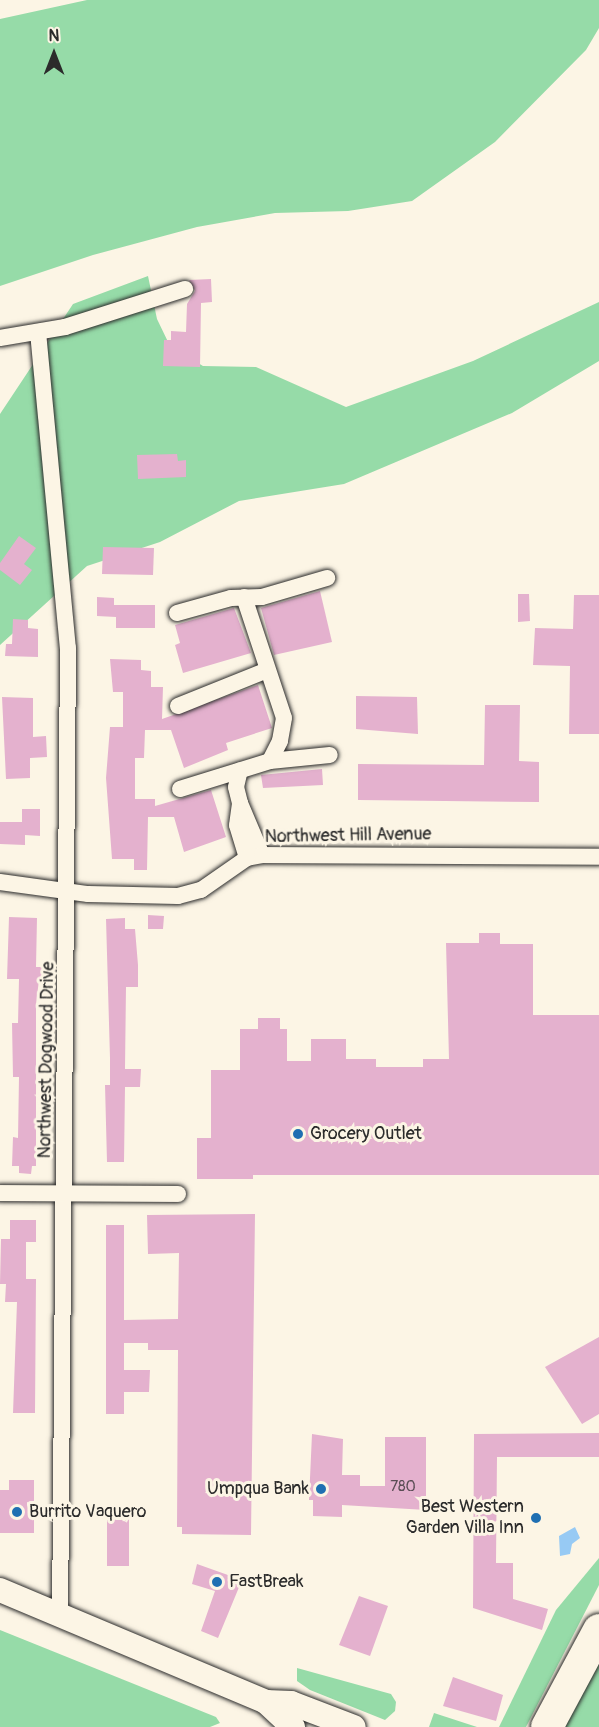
<!DOCTYPE html>
<style>
body{margin:0}
#map{position:relative;width:599px;height:1727px;overflow:hidden;background:#fcf5e5;font-family:Pangolin,sans-serif}
div>[style]{position:absolute}
.green>*{inset:0;background:#96dba8}
.water>*{inset:0;background:#97caf4}
.building>*{inset:0;background:#e4b1ce}
.roads{filter:drop-shadow(0 0 2px #2b2b2b) drop-shadow(0 0 2px #2b2b2b)}
.minor>*{height:16px;margin:-8px;padding:0 8px;transform-origin:8px;border-radius:8px;background:#fcf5e5}
.secondary>*{height:24px;margin:-12px;padding:0 12px;transform-origin:12px;border-radius:12px;background:#fcf5e5}
.motorway>*{height:32px;margin:-16px;padding:0 16px;transform-origin:16px;border-radius:16px;background:#fcf5e5}
.dots>*{width:16px;height:16px;translate:-50% -50%;box-sizing:border-box;border:3px solid #fcf5e5;border-radius:50%}
span{translate:-50% -50%;white-space:nowrap;text-align:center;line-height:1.15;-webkit-text-stroke:6px #fcf5e5;paint-order:stroke}
.number-label{font-size:15px;color:#594c54}
.number-label span{-webkit-text-stroke-width:0}
.street-label{font-size:18px;color:#2b2b2b}
.poi-label{font-size:18px;color:#2b2b2b}
.left{translate:0 -50%;text-align:left}
.right{translate:-100% -50%;text-align:right}
.north{position:absolute;left:24px;top:24px;width:60px;height:60px;-webkit-text-stroke:4px #fcf5e5;paint-order:stroke;rotate:0deg;font-size:16px;font-weight:700;line-height:24px;text-align:center;color:#2b2b2b}
.north::after{content:'';display:block;margin:auto;width:21px;height:27px;background:#2b2b2b;clip-path:polygon(50% 0,100% 100%,50% 72%,0 100%)}
</style>
<div id="map">
<div class="green">
<div style="clip-path:polygon(87px 0,599px 0,599px 28px,586px 50px,495px 142px,412px 201px,348px 211px,275px 213px,197px 227px,93px 255px,0 286px,0 19px)"></div>
<div style="clip-path:polygon(148px 276px,157px 319px,170px 346px,203px 366px,256px 367px,346px 407px,473px 361px,599px 302px,599px 361px,512px 413px,344px 484px,239px 501px,160px 542px,87px 566px,0 645px,0 414px,73px 304px)"></div>
<div style="clip-path:polygon(599px 1558px,599px 1585px,526px 1727px,499px 1727px,556px 1610px)"></div>
<div style="clip-path:polygon(0 1630px,216px 1717px,220px 1723px,210px 1727px,0 1727px)"></div>
<div style="clip-path:polygon(599px 1657px,599px 1727px,562px 1727px)"></div>
<div style="clip-path:polygon(297px 1668px,391px 1694px,396px 1702px,395px 1711px,385px 1720px,310px 1690px,297px 1681px)"></div>
<div style="clip-path:polygon(434px 1713px,477px 1727px,429px 1727px)"></div>
</div>
<div class="water">
<div style="clip-path:polygon(575px 1527px,580px 1538px,572px 1544px,570px 1554px,560px 1556px,559px 1536px)"></div>
</div>
<div class="building">
<div style="clip-path:polygon(211px 279px,212px 302px,201px 303px,200px 367px,163px 366px,164px 340px,171px 340px,171px 331px,186px 332px,187px 304px,195px 291px,189px 280px)"></div>
<div style="clip-path:polygon(177px 454px,178px 461px,186px 460px,186px 477px,138px 479px,137px 455px)"></div>
<div style="clip-path:polygon(19px 536px,36px 548px,24px 564px,32px 570px,20px 585px,0 570px,0 563px)"></div>
<div style="clip-path:polygon(103px 547px,154px 548px,153px 575px,102px 574px)"></div>
<div style="clip-path:polygon(320px 591px,332px 642px,274px 655px,261px 608px)"></div>
<div style="clip-path:polygon(518px 594px,529px 594px,530px 621px,518px 622px)"></div>
<div style="clip-path:polygon(574px 595px,599px 595px,599px 734px,569px 734px,570px 666px,533px 665px,535px 628px,573px 629px)"></div>
<div style="clip-path:polygon(97px 597px,114px 598px,114px 605px,155px 605px,155px 628px,116px 628px,116px 617px,97px 616px)"></div>
<div style="clip-path:polygon(234px 608px,251px 653px,183px 673px,175px 645px,180px 643px,175px 625px)"></div>
<div style="clip-path:polygon(13px 619px,28px 620px,28px 628px,38px 629px,38px 657px,5px 656px,6px 644px,12px 644px)"></div>
<div style="clip-path:polygon(110px 659px,141px 660px,141px 670px,151px 671px,151px 687px,163px 687px,162px 719px,258px 685px,272px 728px,226px 743px,228px 750px,184px 768px,171px 730px,145px 730px,144px 758px,135px 758px,135px 799px,155px 799px,155px 806px,211px 790px,226px 837px,184px 852px,174px 817px,148px 817px,147px 870px,134px 870px,134px 859px,112px 859px,106px 778px,110px 727px,123px 727px,123px 692px,113px 692px)"></div>
<div style="clip-path:polygon(356px 696px,417px 697px,418px 734px,356px 729px)"></div>
<div style="clip-path:polygon(2px 697px,33px 698px,33px 737px,46px 736px,47px 757px,30px 758px,30px 778px,6px 779px)"></div>
<div style="clip-path:polygon(485px 705px,520px 705px,519px 761px,539px 762px,539px 802px,358px 800px,358px 764px,484px 765px)"></div>
<div style="clip-path:polygon(322px 769px,323px 785px,263px 788px,261px 775px)"></div>
<div style="clip-path:polygon(22px 809px,40px 809px,40px 836px,25px 835px,25px 845px,0 844px,0 822px,22px 822px)"></div>
<div style="clip-path:polygon(148px 915px,164px 916px,163px 929px,148px 929px)"></div>
<div style="clip-path:polygon(9px 917px,37px 918px,36px 967px,50px 967px,50px 980px,39px 980px,36px 1004px,36px 1166px,32px 1166px,31px 1174px,19px 1173px,19px 1166px,12px 1166px,13px 1137px,18px 1138px,19px 1077px,13px 1077px,12px 1023px,18px 1023px,19px 979px,7px 979px)"></div>
<div style="clip-path:polygon(125px 918px,125px 929px,135px 929px,138px 965px,138px 987px,126px 987px,125px 1069px,141px 1069px,140px 1087px,125px 1087px,124px 1162px,107px 1162px,105px 1085px,110px 1085px,110px 1058px,106px 919px)"></div>
<div style="clip-path:polygon(479px 933px,500px 933px,500px 944px,533px 944px,533px 1015px,599px 1015px,599px 1175px,253px 1175px,253px 1179px,197px 1179px,197px 1138px,211px 1138px,211px 1070px,240px 1070px,240px 1029px,258px 1029px,258px 1018px,280px 1018px,280px 1029px,287px 1029px,287px 1061px,311px 1061px,311px 1039px,346px 1039px,346px 1059px,376px 1059px,376px 1067px,423px 1067px,423px 1059px,449px 1059px,446px 943px,479px 943px)"></div>
<div style="clip-path:polygon(255px 1214px,251px 1535px,182px 1534px,182px 1527px,177px 1527px,178px 1350px,148px 1350px,148px 1343px,124px 1343px,124px 1370px,150px 1370px,149px 1392px,124px 1392px,124px 1414px,106px 1414px,106px 1225px,124px 1225px,124px 1320px,178px 1319px,179px 1253px,148px 1254px,147px 1215px)"></div>
<div style="clip-path:polygon(10px 1220px,36px 1220px,36px 1242px,26px 1242px,26px 1279px,36px 1279px,35px 1413px,13px 1413px,17px 1302px,5px 1302px,6px 1284px,0 1284px,1px 1239px,10px 1239px)"></div>
<div style="clip-path:polygon(599px 1337px,599px 1414px,582px 1424px,545px 1367px)"></div>
<div style="clip-path:polygon(599px 1433px,599px 1457px,497px 1457px,496px 1563px,513px 1563px,513px 1599px,548px 1609px,542px 1630px,473px 1608px,474px 1434px)"></div>
<div style="clip-path:polygon(312px 1434px,343px 1439px,342px 1475px,360px 1475px,360px 1486px,385px 1486px,385px 1437px,426px 1437px,426px 1510px,342px 1505px,342px 1517px,313px 1516px,313px 1500px,309px 1500px)"></div>
<div style="clip-path:polygon(9px 1480px,34px 1480px,34px 1533px,0 1533px,0 1490px,9px 1490px)"></div>
<div style="clip-path:polygon(107px 1514px,129px 1514px,129px 1566px,107px 1566px)"></div>
<div style="clip-path:polygon(197px 1564px,242px 1580px,218px 1638px,201px 1631px,215px 1591px,192px 1584px)"></div>
<div style="clip-path:polygon(359px 1596px,388px 1606px,370px 1656px,339px 1645px)"></div>
<div style="clip-path:polygon(453px 1677px,503px 1695px,496px 1721px,443px 1706px)"></div>
</div>
<div class="roads">
<div class="minor">
<div style="left:38px;top:332px;width:317px;rotate:84.6deg"></div>
<div style="left:68px;top:648px;width:966px;rotate:90.47deg"></div>
<div style="left:0;top:338px;width:66px;rotate:-9.6deg"></div>
<div style="left:65px;top:327px;width:126px;rotate:-17.6deg"></div>
<div style="left:244px;top:597px;width:127px;rotate:71.7deg"></div>
<div style="left:284px;top:718px;width:23px;rotate:100deg"></div>
<div style="left:280px;top:741px;width:22px;rotate:117deg"></div>
<div style="left:177px;top:613px;width:56px;rotate:-15.5deg"></div>
<div style="left:231px;top:598px;width:31px;rotate:-2deg"></div>
<div style="left:262px;top:597px;width:68px;rotate:-16.3deg"></div>
<div style="left:178px;top:706px;width:94px;rotate:-21.9deg"></div>
<div style="left:180px;top:789px;width:94px;rotate:-17.3deg"></div>
<div style="left:270px;top:761px;width:60px;rotate:-5.7deg"></div>
<div style="left:240px;top:803px;width:16px;rotate:-104deg"></div>
<div style="left:236px;top:787px;width:17px;rotate:-77deg"></div>
<div style="left:247px;top:858px;width:34px;rotate:-107deg"></div>
<div style="left:237px;top:825px;width:22px;rotate:-82deg"></div>
<div style="left:240px;top:803px;width:56px;rotate:67.1deg"></div>
<div style="left:0;top:882px;width:89px;rotate:7.8deg"></div>
<div style="left:88px;top:894px;width:90px;rotate:1.3deg"></div>
<div style="left:178px;top:896px;width:24px;rotate:-15deg"></div>
<div style="left:201px;top:890px;width:56px;rotate:-34.8deg"></div>
<div style="left:247px;top:858px;width:15px;rotate:-11deg"></div>
<div style="left:262px;top:855px;width:337px;rotate:0.3deg"></div>
<div style="left:0;top:1193px;width:178px;rotate:0.3deg"></div>
</div>
<div class="secondary">
<div style="left:0;top:1590px;width:289px;rotate:22.8deg"></div>
<div style="left:266px;top:1702px;width:25px;rotate:2deg"></div>
<div style="left:291px;top:1703px;width:67px;rotate:20.9deg"></div>
<div style="left:266px;top:1702px;width:37px;rotate:43deg"></div>
</div>
<div class="motorway">
<div style="left:547px;top:1727px;width:110px;rotate:-61.8deg"></div>
</div>
</div>
<div class="dots">
<div style="left:298px;top:1134px;background:#1f6fb2"></div>
<div style="left:321px;top:1489px;background:#1f6fb2"></div>
<div style="left:17px;top:1512px;background:#1f6fb2"></div>
<div style="left:536px;top:1518px;background:#1f6fb2"></div>
<div style="left:217px;top:1582px;background:#1f6fb2"></div>
</div>
<div class="number-label">
<span style="left:403px;top:1487px">780</span>
</div>
<div class="street-label">
<span style="left:348px;top:836px;rotate:-1deg">Northwest Hill Avenue</span>
<span style="left:47px;top:1060px;rotate:-89deg">Northwest Dogwood Drive</span>
</div>
<div class="poi-label">
<span class="left" style="left:310px;top:1134px">Grocery Outlet</span>
<span class="right" style="left:309px;top:1489px">Umpqua Bank</span>
<span class="right" style="left:524px;top:1518px">Best Western<br>Garden Villa Inn</span>
<span class="left" style="left:29px;top:1512px">Burrito Vaquero</span>
<span class="left" style="left:229px;top:1582px">FastBreak</span>
</div>
<div class="north">N</div>
</div>
